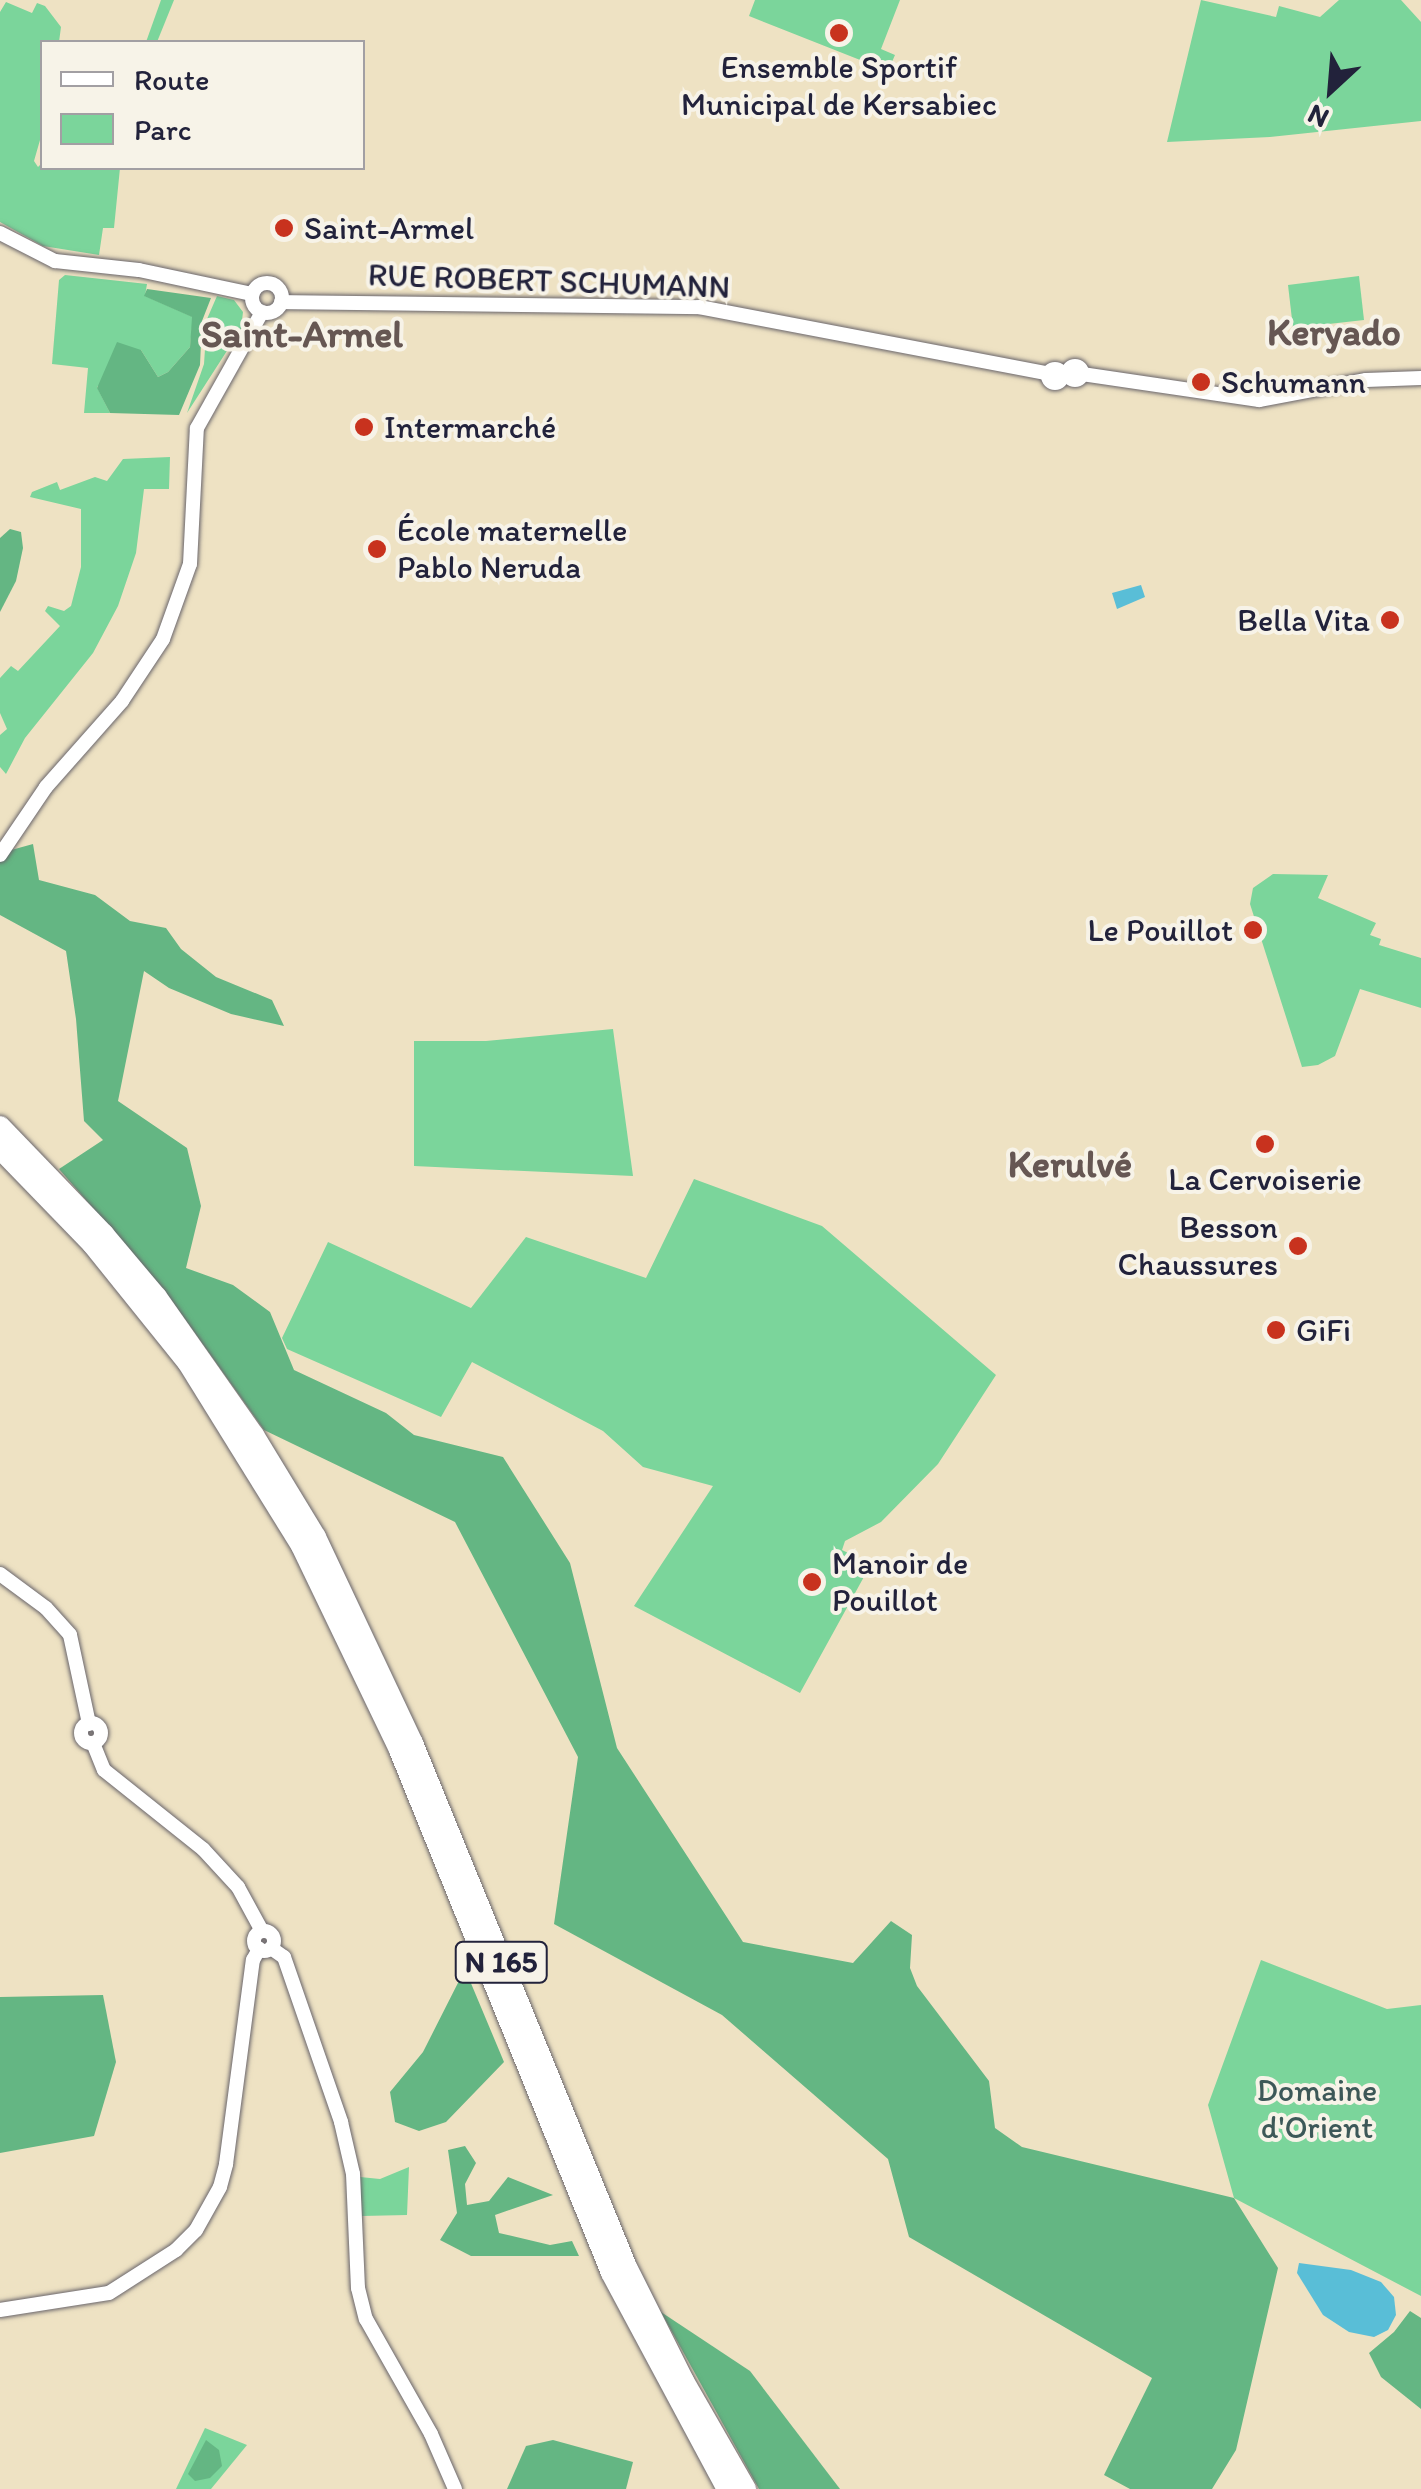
<!DOCTYPE html>
<meta charset="utf-8">
<style>
body{margin:0}
#map{position:relative;width:1421px;height:2489px;overflow:hidden;background:#eee2c3;font-family:Itim,sans-serif}
div>[style]{position:absolute}
.green>*{inset:0;background:#7bd59b}
.forest>*{inset:0;background:#64b683}
.water>*{inset:0;background:#59bed7}
.roads{filter:drop-shadow(0 0 2px #69656b) drop-shadow(0 0 2px #69656b)}
.minor>*{height:14px;margin:-7px;padding:0 7px;transform-origin:7px;border-radius:7px;background:#fff}
.minor>.ring{margin:-7px;padding:0;box-sizing:content-box;background:none;border:14px solid #fff;border-radius:50%}
.highway>*{height:20px;margin:-10px;padding:0 10px;transform-origin:10px;border-radius:10px;background:#fff}
.dots>*{width:28px;height:28px;translate:-50% -50%;box-sizing:border-box;border:5px solid #f7f3e8;border-radius:50%}
span{translate:-50% -50%;white-space:nowrap;text-align:center;line-height:1.15;-webkit-text-stroke:8px #f7f3e8;paint-order:stroke}
.shield-label span{padding:2px 8px;background:#f7f3e8;border:2px solid;border-radius:8px;-webkit-text-stroke-width:0}
.shield-label{font-size:30px;color:#22223b;font-weight:700}
.poi-label{font-size:32px;color:#22223b}
.left{translate:0 -50%;text-align:left}
.right{translate:-100% -50%;text-align:right}
.street-label{font-size:32px;color:#22223b}
.park-label{font-size:32px;color:#3d5858}
.quarter-label{font-size:38px;color:#665753;font-weight:700}
.legend{position:absolute;left:40px;top:40px;width:325px;height:130px;box-sizing:border-box;background:#f7f3e8;border:2px solid #a29fa3;margin:0;padding:12px 18px;list-style:none;font-size:30px;color:#22223b}
.legend li{display:flex;align-items:center;gap:20px;height:50px}
.legend b{width:50px;border:2px solid #a29fa3}
.north{position:absolute;left:1281px;top:40px;width:100px;height:100px;-webkit-text-stroke:8px #f7f3e8;paint-order:stroke;rotate:206deg;font-size:28px;font-weight:700;line-height:40px;text-align:center;color:#22223b}
.north::after{content:'';display:block;margin:auto;width:35px;height:45px;background:#22223b;clip-path:polygon(50% 0,100% 100%,50% 72%,0 100%)}
</style>
<div id="map">
<div class="green">
<div style="clip-path:polygon(161px 0,174px 0,157px 42px,146px 42px)"></div>
<div style="clip-path:polygon(755px 0,900px 0,881px 49px,895px 55px,888px 71px,749px 16px)"></div>
<div style="clip-path:polygon(1201px 0,1276px 17px,1279px 6px,1320px 17px,1339px 0,1401px 0,1421px 22px,1421px 121px,1270px 137px,1167px 142px)"></div>
<div style="clip-path:polygon(6px 2px,32px 13px,37px 3px,45px 6px,61px 27px,59px 42px,42px 42px,42px 133px,34px 161px,38px 167px,42px 163px,42px 168px,120px 168px,114px 228px,103px 228px,99px 255px,43px 246px,0 222px,0 12px)"></div>
<div style="clip-path:polygon(65px 275px,147px 284px,145px 296px,193px 317px,190px 347px,168px 372px,158px 377px,141px 350px,97px 387px,110px 413px,84px 413px,88px 368px,52px 364px,59px 280px)"></div>
<div style="clip-path:polygon(1359px 276px,1364px 320px,1293px 328px,1288px 285px)"></div>
<div style="clip-path:polygon(217px 296px,234px 300px,243px 312px,241px 329px,187px 413px,204px 364px,207px 319px)"></div>
<div style="clip-path:polygon(170px 457px,169px 489px,144px 489px,136px 553px,118px 606px,93px 653px,25px 738px,6px 774px,0 767px,0 735px,7px 729px,0 713px,0 678px,11px 666px,18px 671px,60px 626px,45px 611px,48px 606px,64px 611px,71px 606px,81px 567px,81px 509px,30px 497px,32px 492px,57px 482px,60px 490px,95px 477px,107px 481px,123px 459px)"></div>
<div style="clip-path:polygon(1273px 874px,1328px 875px,1318px 898px,1376px 923px,1370px 935px,1381px 939px,1379px 945px,1421px 958px,1421px 1008px,1360px 989px,1335px 1056px,1318px 1065px,1302px 1067px,1250px 904px,1253px 888px)"></div>
<div style="clip-path:polygon(613px 1029px,633px 1176px,414px 1166px,414px 1041px,486px 1041px)"></div>
<div style="clip-path:polygon(694px 1179px,822px 1226px,996px 1375px,938px 1464px,881px 1522px,845px 1541px,842px 1550px,871px 1564px,800px 1693px,634px 1606px,713px 1486px,643px 1467px,603px 1431px,472px 1362px,441px 1417px,287px 1349px,282px 1338px,328px 1242px,471px 1308px,526px 1237px,646px 1278px)"></div>
<div style="clip-path:polygon(1261px 1960px,1387px 2009px,1421px 2005px,1421px 2296px,1234px 2198px,1208px 2105px)"></div>
<div style="clip-path:polygon(409px 2167px,407px 2215px,362px 2216px,360px 2177px,380px 2179px)"></div>
<div style="clip-path:polygon(205px 2428px,247px 2445px,211px 2489px,176px 2489px)"></div>
</div>
<div class="forest">
<div style="clip-path:polygon(147px 289px,211px 298px,202px 321px,200px 365px,179px 415px,110px 413px,97px 388px,117px 342px,141px 350px,158px 377px,168px 372px,190px 347px,192px 317px,144px 296px)"></div>
<div style="clip-path:polygon(10px 529px,21px 532px,23px 548px,16px 581px,0 612px,0 538px)"></div>
<div style="clip-path:polygon(33px 844px,39px 880px,95px 895px,130px 921px,166px 928px,181px 949px,216px 977px,272px 1000px,284px 1026px,231px 1014px,169px 988px,144px 971px,118px 1101px,187px 1148px,201px 1206px,186px 1268px,233px 1285px,270px 1312px,294px 1370px,386px 1413px,414px 1435px,503px 1457px,570px 1563px,617px 1748px,743px 1942px,853px 1963px,891px 1921px,912px 1935px,910px 1968px,917px 1986px,989px 2081px,995px 2128px,1022px 2147px,1234px 2198px,1278px 2268px,1236px 2450px,1212px 2489px,1130px 2489px,1104px 2475px,1152px 2378px,909px 2237px,888px 2159px,722px 2015px,554px 1924px,578px 1757px,455px 1522px,264px 1430px,165px 1291px,59px 1169px,103px 1140px,84px 1121px,76px 1019px,66px 951px,0 915px,0 859px,4px 852px)"></div>
<div style="clip-path:polygon(465px 1969px,504px 2062px,446px 2122px,419px 2131px,395px 2122px,390px 2092px,423px 2052px)"></div>
<div style="clip-path:polygon(103px 1995px,116px 2062px,94px 2136px,0 2153px,0 1997px)"></div>
<div style="clip-path:polygon(465px 2146px,476px 2163px,465px 2184px,467px 2205px,489px 2201px,508px 2177px,553px 2195px,495px 2215px,499px 2233px,550px 2245px,572px 2241px,579px 2256px,471px 2256px,440px 2240px,457px 2213px,448px 2150px)"></div>
<div style="clip-path:polygon(1410px 2311px,1421px 2318px,1421px 2409px,1381px 2377px,1369px 2353px,1394px 2332px)"></div>
<div style="clip-path:polygon(661px 2312px,750px 2371px,840px 2489px,759px 2489px)"></div>
<div style="clip-path:polygon(206px 2440px,219px 2450px,222px 2466px,210px 2478px,195px 2481px,188px 2474px)"></div>
<div style="clip-path:polygon(553px 2440px,633px 2462px,626px 2489px,507px 2489px,526px 2446px)"></div>
</div>
<div class="water">
<div style="clip-path:polygon(1141px 585px,1145px 597px,1117px 609px,1112px 593px)"></div>
<div style="clip-path:polygon(1299px 2263px,1351px 2270px,1381px 2282px,1394px 2297px,1396px 2315px,1388px 2330px,1374px 2337px,1349px 2332px,1323px 2315px,1297px 2273px)"></div>
</div>
<div class="roads">
<div class="minor">
<div style="left:0;top:233px;width:62px;rotate:27deg"></div>
<div style="left:55px;top:261px;width:84px;rotate:6.1deg"></div>
<div style="left:139px;top:270px;width:116px;rotate:12deg"></div>
<div class="ring" style="left:252px;top:283px;width:16px;height:16px"></div>
<div style="left:281px;top:302px;width:418px;rotate:0.7deg"></div>
<div style="left:699px;top:307px;width:356px;rotate:10.8deg"></div>
<div class="ring" style="left:1068px;top:366px;width:0;height:0"></div>
<div class="ring" style="left:1048px;top:369px;width:0;height:0"></div>
<div style="left:1082px;top:374px;width:179px;rotate:8.4deg"></div>
<div style="left:1259px;top:400px;width:109px;rotate:-10.6deg"></div>
<div style="left:1366px;top:380px;width:55px;rotate:-2.1deg"></div>
<div style="left:0;top:855px;width:82px;rotate:-55.9deg"></div>
<div style="left:46px;top:787px;width:115px;rotate:-48.5deg"></div>
<div style="left:122px;top:701px;width:74px;rotate:-56.5deg"></div>
<div style="left:163px;top:639px;width:80px;rotate:-70.2deg"></div>
<div style="left:190px;top:564px;width:136px;rotate:-87.1deg"></div>
<div style="left:197px;top:428px;width:133px;rotate:-60.7deg"></div>
<div style="left:0;top:1574px;width:57px;rotate:36.5deg"></div>
<div style="left:46px;top:1608px;width:36px;rotate:48deg"></div>
<div style="left:70px;top:1635px;width:91px;rotate:77.9deg"></div>
<div class="ring" style="left:81px;top:1723px;width:6px;height:6px"></div>
<div style="left:93px;top:1743px;width:29px;rotate:68deg"></div>
<div style="left:104px;top:1770px;width:127px;rotate:38.6deg"></div>
<div style="left:203px;top:1849px;width:52px;rotate:47.4deg"></div>
<div style="left:238px;top:1887px;width:50px;rotate:61.4deg"></div>
<div class="ring" style="left:254px;top:1931px;width:6px;height:6px"></div>
<div style="left:271px;top:1948px;width:16px;rotate:35deg"></div>
<div style="left:284px;top:1957px;width:175px;rotate:70.9deg"></div>
<div style="left:341px;top:2122px;width:53px;rotate:77deg"></div>
<div style="left:353px;top:2174px;width:114px;rotate:87.5deg"></div>
<div style="left:358px;top:2288px;width:32px;rotate:76deg"></div>
<div style="left:366px;top:2319px;width:132px;rotate:60.5deg"></div>
<div style="left:431px;top:2434px;width:60px;rotate:66.4deg"></div>
<div style="left:0;top:2310px;width:110px;rotate:-8.9deg"></div>
<div style="left:109px;top:2293px;width:80px;rotate:-32.7deg"></div>
<div style="left:176px;top:2250px;width:28px;rotate:-45deg"></div>
<div style="left:196px;top:2230px;width:49px;rotate:-60.8deg"></div>
<div style="left:220px;top:2187px;width:24px;rotate:-75deg"></div>
<div style="left:226px;top:2164px;width:206px;rotate:-82.5deg"></div>
<div style="left:253px;top:1960px;width:13px;rotate:-61deg"></div>
</div>
<div class="highway">
<div style="left:0;top:1126px;width:150px;rotate:46.1deg"></div>
<div style="left:104px;top:1234px;width:82px;rotate:49.9deg"></div>
<div style="left:157px;top:1297px;width:169px;rotate:54.9deg"></div>
<div style="left:254px;top:1435px;width:119px;rotate:58.7deg"></div>
<div style="left:316px;top:1537px;width:228px;rotate:64.8deg"></div>
<div style="left:413px;top:1743px;width:566px;rotate:67.79deg"></div>
<div style="left:627px;top:2267px;width:127px;rotate:63.4deg"></div>
<div style="left:684px;top:2381px;width:125px;rotate:60.1deg"></div>
<div style="left:0;top:1149px;width:132px;rotate:45.9deg"></div>
<div style="left:92px;top:1244px;width:151px;rotate:51.2deg"></div>
<div style="left:187px;top:1362px;width:216px;rotate:58.2deg"></div>
<div style="left:301px;top:1546px;width:226px;rotate:64.3deg"></div>
<div style="left:399px;top:1750px;width:564px;rotate:67.93deg"></div>
<div style="left:611px;top:2273px;width:245px;rotate:61.8deg"></div>
</div>
</div>
<div class="dots">
<div style="left:839px;top:33px;background:#c8321e"></div>
<div style="left:284px;top:228px;background:#c8321e"></div>
<div style="left:1201px;top:382px;background:#c8321e"></div>
<div style="left:364px;top:427px;background:#c8321e"></div>
<div style="left:377px;top:549px;background:#c8321e"></div>
<div style="left:1390px;top:620px;background:#c8321e"></div>
<div style="left:1253px;top:930px;background:#c8321e"></div>
<div style="left:1265px;top:1144px;background:#c8321e"></div>
<div style="left:1298px;top:1246px;background:#c8321e"></div>
<div style="left:1276px;top:1330px;background:#c8321e"></div>
<div style="left:812px;top:1582px;background:#c8321e"></div>
</div>
<div class="shield-label">
<span style="left:501px;top:1962px">N 165</span>
</div>
<div class="poi-label">
<span style="left:839px;top:86px">Ensemble Sportif<br>Municipal de Kersabiec</span>
<span class="left" style="left:304px;top:228px">Saint-Armel</span>
<span class="left" style="left:1221px;top:382px">Schumann</span>
<span class="left" style="left:384px;top:427px">Intermarché</span>
<span class="left" style="left:397px;top:549px">École maternelle<br>Pablo Neruda</span>
<span class="right" style="left:1370px;top:620px">Bella Vita</span>
<span class="right" style="left:1233px;top:930px">Le Pouillot</span>
<span style="left:1265px;top:1179px">La Cervoiserie</span>
<span class="right" style="left:1278px;top:1246px">Besson<br>Chaussures</span>
<span class="left" style="left:1296px;top:1330px">GiFi</span>
<span class="left" style="left:832px;top:1582px">Manoir de<br>Pouillot</span>
</div>
<div class="street-label">
<span style="left:549px;top:281px;rotate:2deg">RUE ROBERT SCHUMANN</span>
</div>
<div class="park-label">
<span style="left:1317px;top:2109px">Domaine<br>d'Orient</span>
</div>
<div class="quarter-label">
<span style="left:1334px;top:333px">Keryado</span>
<span style="left:302px;top:335px">Saint-Armel</span>
<span style="left:1070px;top:1165px">Kerulvé</span>
</div>
<ul class="legend">
<li><b style="height:12px;background:#fff"></b>Route</li>
<li><b style="height:28px;background:#7bd59b"></b>Parc</li>
</ul>
<div class="north">N</div>
</div>
